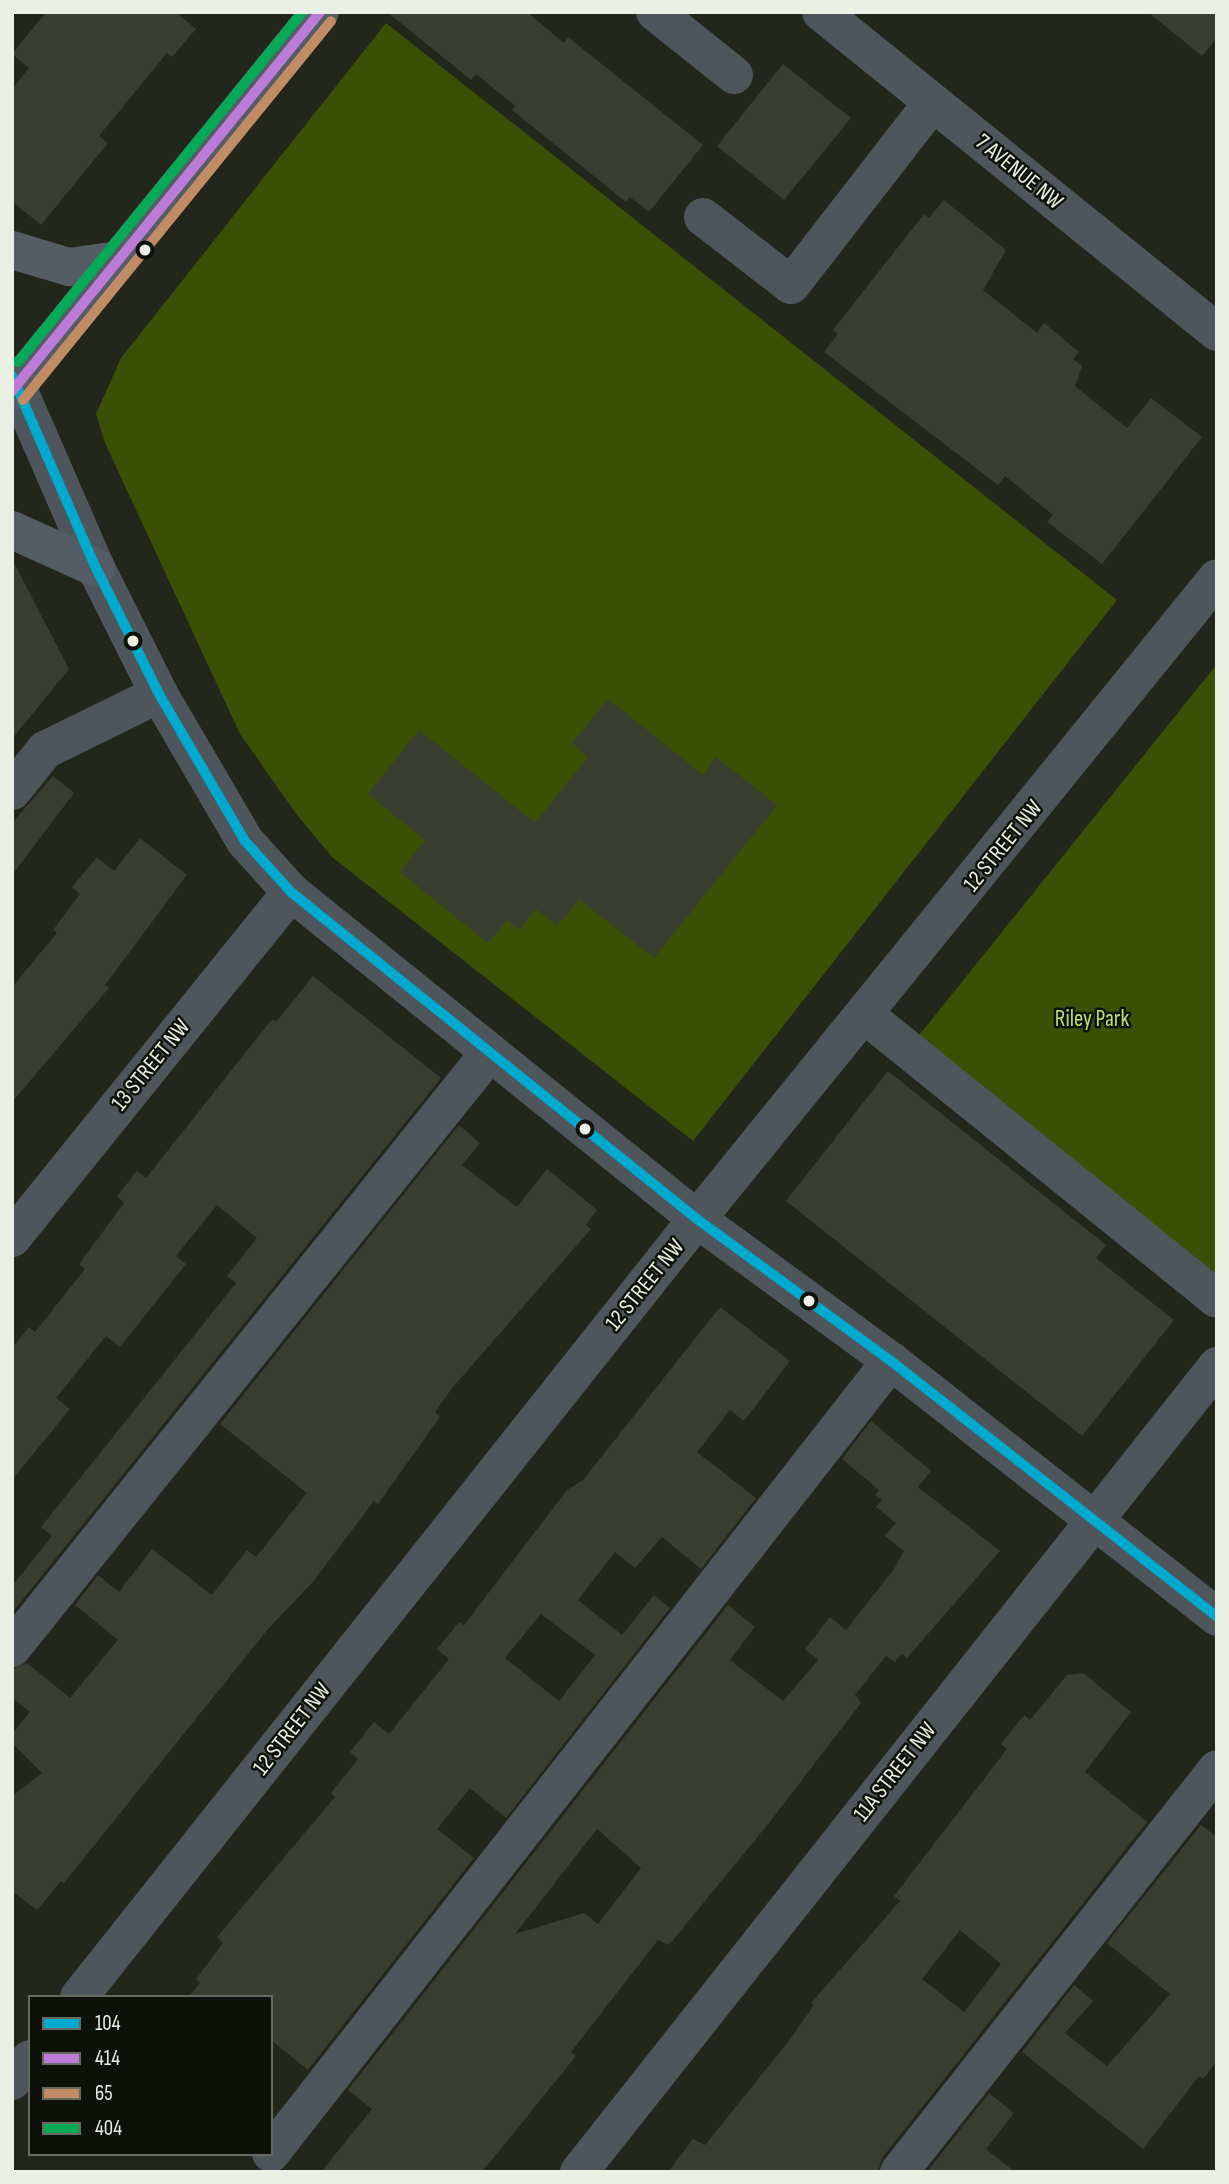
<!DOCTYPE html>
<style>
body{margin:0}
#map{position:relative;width:1229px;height:2184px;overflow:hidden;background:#22261b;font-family:"Sofia Sans Condensed",sans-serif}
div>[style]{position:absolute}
.green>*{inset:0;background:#3c5005}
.building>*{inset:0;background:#393e30}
.minor>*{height:38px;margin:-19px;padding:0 19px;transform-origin:19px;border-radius:19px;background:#4e565c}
.major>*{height:38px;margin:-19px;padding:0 19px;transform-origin:19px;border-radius:19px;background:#545d64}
.bus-1>*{height:10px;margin:-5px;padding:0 5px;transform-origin:5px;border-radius:5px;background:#00a9ce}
.bus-2>*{height:10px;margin:-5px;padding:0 5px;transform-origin:5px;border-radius:5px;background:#bd7bd9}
.bus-3>*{height:10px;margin:-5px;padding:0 5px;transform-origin:5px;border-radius:5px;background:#c18c65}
.bus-4>*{height:10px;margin:-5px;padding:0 5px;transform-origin:5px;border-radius:5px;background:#06aa56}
.dots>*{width:19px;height:19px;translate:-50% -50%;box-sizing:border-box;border:4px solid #0e1109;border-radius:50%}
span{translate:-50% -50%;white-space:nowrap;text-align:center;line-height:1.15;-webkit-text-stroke:5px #0e1109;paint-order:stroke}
.street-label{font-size:23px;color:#ebf0e4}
.park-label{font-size:23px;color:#bae16e}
.frame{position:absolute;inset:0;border:14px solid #ebf0e4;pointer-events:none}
.legend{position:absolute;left:28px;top:1995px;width:245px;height:161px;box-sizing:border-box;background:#0e1109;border:2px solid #666a61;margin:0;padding:9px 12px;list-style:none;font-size:21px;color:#ebf0e4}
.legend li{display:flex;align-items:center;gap:14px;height:35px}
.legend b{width:35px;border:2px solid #666a61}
</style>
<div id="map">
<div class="green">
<div style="clip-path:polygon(386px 23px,1117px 600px,693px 1141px,332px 857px,297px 815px,240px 734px,105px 443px,96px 414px,121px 358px)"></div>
<div style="clip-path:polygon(1217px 664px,1217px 1281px,916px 1039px)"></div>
</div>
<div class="building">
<div style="clip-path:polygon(46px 12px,176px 12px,196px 29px,172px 57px,167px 53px,99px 136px,108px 143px,41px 225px,12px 201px,12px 89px,29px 68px,12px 54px)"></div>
<div style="clip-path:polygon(387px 12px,527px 12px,564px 43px,568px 37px,703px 145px,649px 212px,630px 197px,626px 202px,512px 110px,515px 106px,476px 74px,471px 80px)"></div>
<div style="clip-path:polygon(1148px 12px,1217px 12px,1217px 38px,1202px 56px)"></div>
<div style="clip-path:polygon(783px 64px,851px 118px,784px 200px,717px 146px)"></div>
<div style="clip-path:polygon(944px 200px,1006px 250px,983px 290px,1037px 333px,1044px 323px,1079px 352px,1073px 359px,1082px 366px,1075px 386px,1127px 428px,1151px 398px,1202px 437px,1102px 564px,1047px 522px,1053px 515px,1005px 476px,998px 485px,824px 352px,838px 334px,833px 330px,854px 303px,924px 214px,929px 218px)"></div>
<div style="clip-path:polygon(12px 559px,69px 669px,12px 739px)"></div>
<div style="clip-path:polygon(608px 699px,703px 775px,716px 757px,777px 805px,654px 958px,579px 899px,557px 926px,536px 909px,519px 930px,507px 920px,488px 943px,400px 872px,425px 840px,368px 794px,419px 730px,535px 823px,588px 757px,572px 743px)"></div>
<div style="clip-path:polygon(53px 776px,74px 793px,12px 875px,12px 823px)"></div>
<div style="clip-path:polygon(140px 838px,187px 875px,105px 985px,109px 988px,12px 1102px,12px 987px,57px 933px,53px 930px,80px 894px,72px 887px,97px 857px,114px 871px)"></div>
<div style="clip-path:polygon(313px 976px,441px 1078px,12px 1613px,12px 1586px,52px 1536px,41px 1527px,236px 1283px,227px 1276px,257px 1238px,217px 1205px,176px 1256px,186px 1264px,120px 1347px,106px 1336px,56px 1398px,70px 1409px,12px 1480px,12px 1348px,29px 1327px,35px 1332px,85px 1269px,79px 1264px,124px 1203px,117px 1196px,137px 1171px,146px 1178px,272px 1019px,276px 1022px)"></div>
<div style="clip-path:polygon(888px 1071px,1106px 1245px,1096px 1258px,1174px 1320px,1082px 1436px,786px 1201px)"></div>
<div style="clip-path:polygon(459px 1125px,480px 1143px,462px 1165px,517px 1207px,547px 1169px,597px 1210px,586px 1225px,591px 1229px,453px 1387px,435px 1412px,440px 1417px,378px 1504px,374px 1501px,312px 1583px,268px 1629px,64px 1883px,61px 1881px,37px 1910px,12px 1891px,12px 1796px,42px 1773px,12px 1743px,12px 1734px,30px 1712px,12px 1698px,12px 1669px,27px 1663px,70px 1698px,118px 1640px,75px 1605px,98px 1575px,119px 1592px,152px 1549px,212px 1595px,247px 1550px,256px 1557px,307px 1493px,220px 1424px)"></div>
<div style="clip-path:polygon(evenodd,720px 1307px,790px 1361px,744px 1421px,730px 1410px,697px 1452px,756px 1498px,701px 1569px,662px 1537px,635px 1568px,615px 1552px,578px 1600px,622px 1635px,654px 1595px,670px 1608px,506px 1818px,470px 1788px,437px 1829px,474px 1858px,308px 2070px,271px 2040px,271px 1997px,188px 1997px,200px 1983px,196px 1979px,223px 1943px,217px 1937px,335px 1797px,331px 1793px,358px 1759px,350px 1752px,374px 1722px,389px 1734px,449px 1659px,437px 1649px,459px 1622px,464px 1625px,567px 1490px,583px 1480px,720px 1307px,541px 1614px,595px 1655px,559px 1701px,505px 1658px,541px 1614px)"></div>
<div style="clip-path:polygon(evenodd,871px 1421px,931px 1471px,918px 1487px,1000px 1551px,907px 1658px,902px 1654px,895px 1662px,886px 1656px,855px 1695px,861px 1703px,769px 1823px,669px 1945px,658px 1940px,571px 2052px,576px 2056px,482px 2172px,321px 2172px,372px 2109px,348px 2090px,728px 1605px,755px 1627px,730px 1660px,783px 1701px,818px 1660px,805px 1649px,830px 1617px,846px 1630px,894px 1569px,904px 1551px,885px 1536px,896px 1523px,876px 1507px,882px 1500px,875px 1495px,879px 1490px,842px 1459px,871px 1421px,597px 1829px,641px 1868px,598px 1924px,584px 1913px,515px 1934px,597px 1829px)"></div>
<div style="clip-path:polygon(evenodd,1083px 1673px,1131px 1712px,1085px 1772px,1147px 1822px,882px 2158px,878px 2172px,668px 2172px,693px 2139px,705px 2145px,722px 2124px,788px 2042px,814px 2005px,811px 2003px,900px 1901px,894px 1896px,1007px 1749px,1001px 1744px,1024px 1715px,1030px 1720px,1067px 1675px,1083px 1673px,960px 1930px,1001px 1964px,964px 2012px,922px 1979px,960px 1930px)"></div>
<div style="clip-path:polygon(1201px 1825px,1217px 1837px,1217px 2061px,1203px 2079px,1199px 2076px,1143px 2149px,1022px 2052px,1074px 1985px,1093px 2001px,1065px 2033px,1107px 2066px,1170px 1994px,1107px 1943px)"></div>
<div style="clip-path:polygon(989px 2093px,1014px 2113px,986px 2149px,1015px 2172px,927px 2172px)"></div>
</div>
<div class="minor">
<div style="left:655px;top:12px;width:101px;rotate:38.6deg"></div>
<div style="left:821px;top:12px;width:509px;rotate:38.94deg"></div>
<div style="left:703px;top:217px;width:111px;rotate:37.7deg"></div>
<div style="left:791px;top:285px;width:230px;rotate:-52.2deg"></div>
<div style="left:12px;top:375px;width:210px;rotate:66.5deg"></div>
<div style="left:96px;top:568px;width:141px;rotate:63.4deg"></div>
<div style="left:159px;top:694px;width:170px;rotate:59.7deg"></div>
<div style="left:245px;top:841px;width:69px;rotate:48deg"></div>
<div style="left:291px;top:892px;width:521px;rotate:38.85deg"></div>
<div style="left:697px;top:1219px;width:240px;rotate:36.2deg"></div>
<div style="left:891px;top:1361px;width:415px;rotate:38.1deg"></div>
<div style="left:12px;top:791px;width:53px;rotate:-51.2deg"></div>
<div style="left:45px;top:750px;width:127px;rotate:-26.2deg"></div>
<div style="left:865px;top:1015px;width:452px;rotate:38.9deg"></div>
<div style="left:12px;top:1238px;width:444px;rotate:-51.1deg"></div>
<div style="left:12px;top:1648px;width:764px;rotate:-51.27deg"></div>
<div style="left:79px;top:1997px;width:994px;rotate:-51.54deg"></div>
<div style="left:697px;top:1219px;width:825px;rotate:-50.95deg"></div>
<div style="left:12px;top:2081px;width:28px;rotate:-51deg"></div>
<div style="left:271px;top:2153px;width:1006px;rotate:-51.95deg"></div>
<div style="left:579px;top:2172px;width:1028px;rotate:-51.64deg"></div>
<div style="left:899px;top:2172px;width:513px;rotate:-51.72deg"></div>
</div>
<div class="major">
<div style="left:12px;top:250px;width:59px;rotate:16.6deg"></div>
<div style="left:69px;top:267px;width:50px;rotate:-8deg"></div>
<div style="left:12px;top:391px;width:488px;rotate:-50.9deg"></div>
<div style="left:12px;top:530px;width:92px;rotate:24.3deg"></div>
</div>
<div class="bus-1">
<div style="left:12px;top:376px;width:210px;rotate:66.4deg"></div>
<div style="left:96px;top:568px;width:141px;rotate:63.4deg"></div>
<div style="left:159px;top:694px;width:170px;rotate:59.7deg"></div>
<div style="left:245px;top:841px;width:69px;rotate:48deg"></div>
<div style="left:291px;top:892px;width:521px;rotate:38.85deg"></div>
<div style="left:697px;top:1219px;width:240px;rotate:36.2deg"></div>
<div style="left:891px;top:1361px;width:415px;rotate:38.1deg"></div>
</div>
<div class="bus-2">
<div style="left:12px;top:391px;width:488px;rotate:-50.9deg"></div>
</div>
<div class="bus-3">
<div style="left:23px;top:400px;width:488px;rotate:-50.9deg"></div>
</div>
<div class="bus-4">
<div style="left:18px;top:362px;width:451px;rotate:-50.9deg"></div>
</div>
<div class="dots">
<div style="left:145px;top:250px;background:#ebf0e4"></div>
<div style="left:133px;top:641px;background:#ebf0e4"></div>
<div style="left:585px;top:1129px;background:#ebf0e4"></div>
<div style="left:809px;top:1301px;background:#ebf0e4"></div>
</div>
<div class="street-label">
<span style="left:1019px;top:172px;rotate:39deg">7 AVENUE NW</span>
<span style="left:1003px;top:846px;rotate:-51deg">12 STREET NW</span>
<span style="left:151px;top:1065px;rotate:-51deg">13 STREET NW</span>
<span style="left:645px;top:1285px;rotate:-51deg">12 STREET NW</span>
<span style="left:292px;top:1729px;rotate:-52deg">12 STREET NW</span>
<span style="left:895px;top:1772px;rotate:-52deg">11A STREET NW</span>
</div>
<div class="park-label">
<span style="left:1092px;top:1019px">Riley Park</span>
</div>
<div class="frame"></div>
<ul class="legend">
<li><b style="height:9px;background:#00a9ce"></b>104</li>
<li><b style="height:9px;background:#bd7bd9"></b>414</li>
<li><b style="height:9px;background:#c18c65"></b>65</li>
<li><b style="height:9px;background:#06aa56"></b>404</li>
</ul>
</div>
